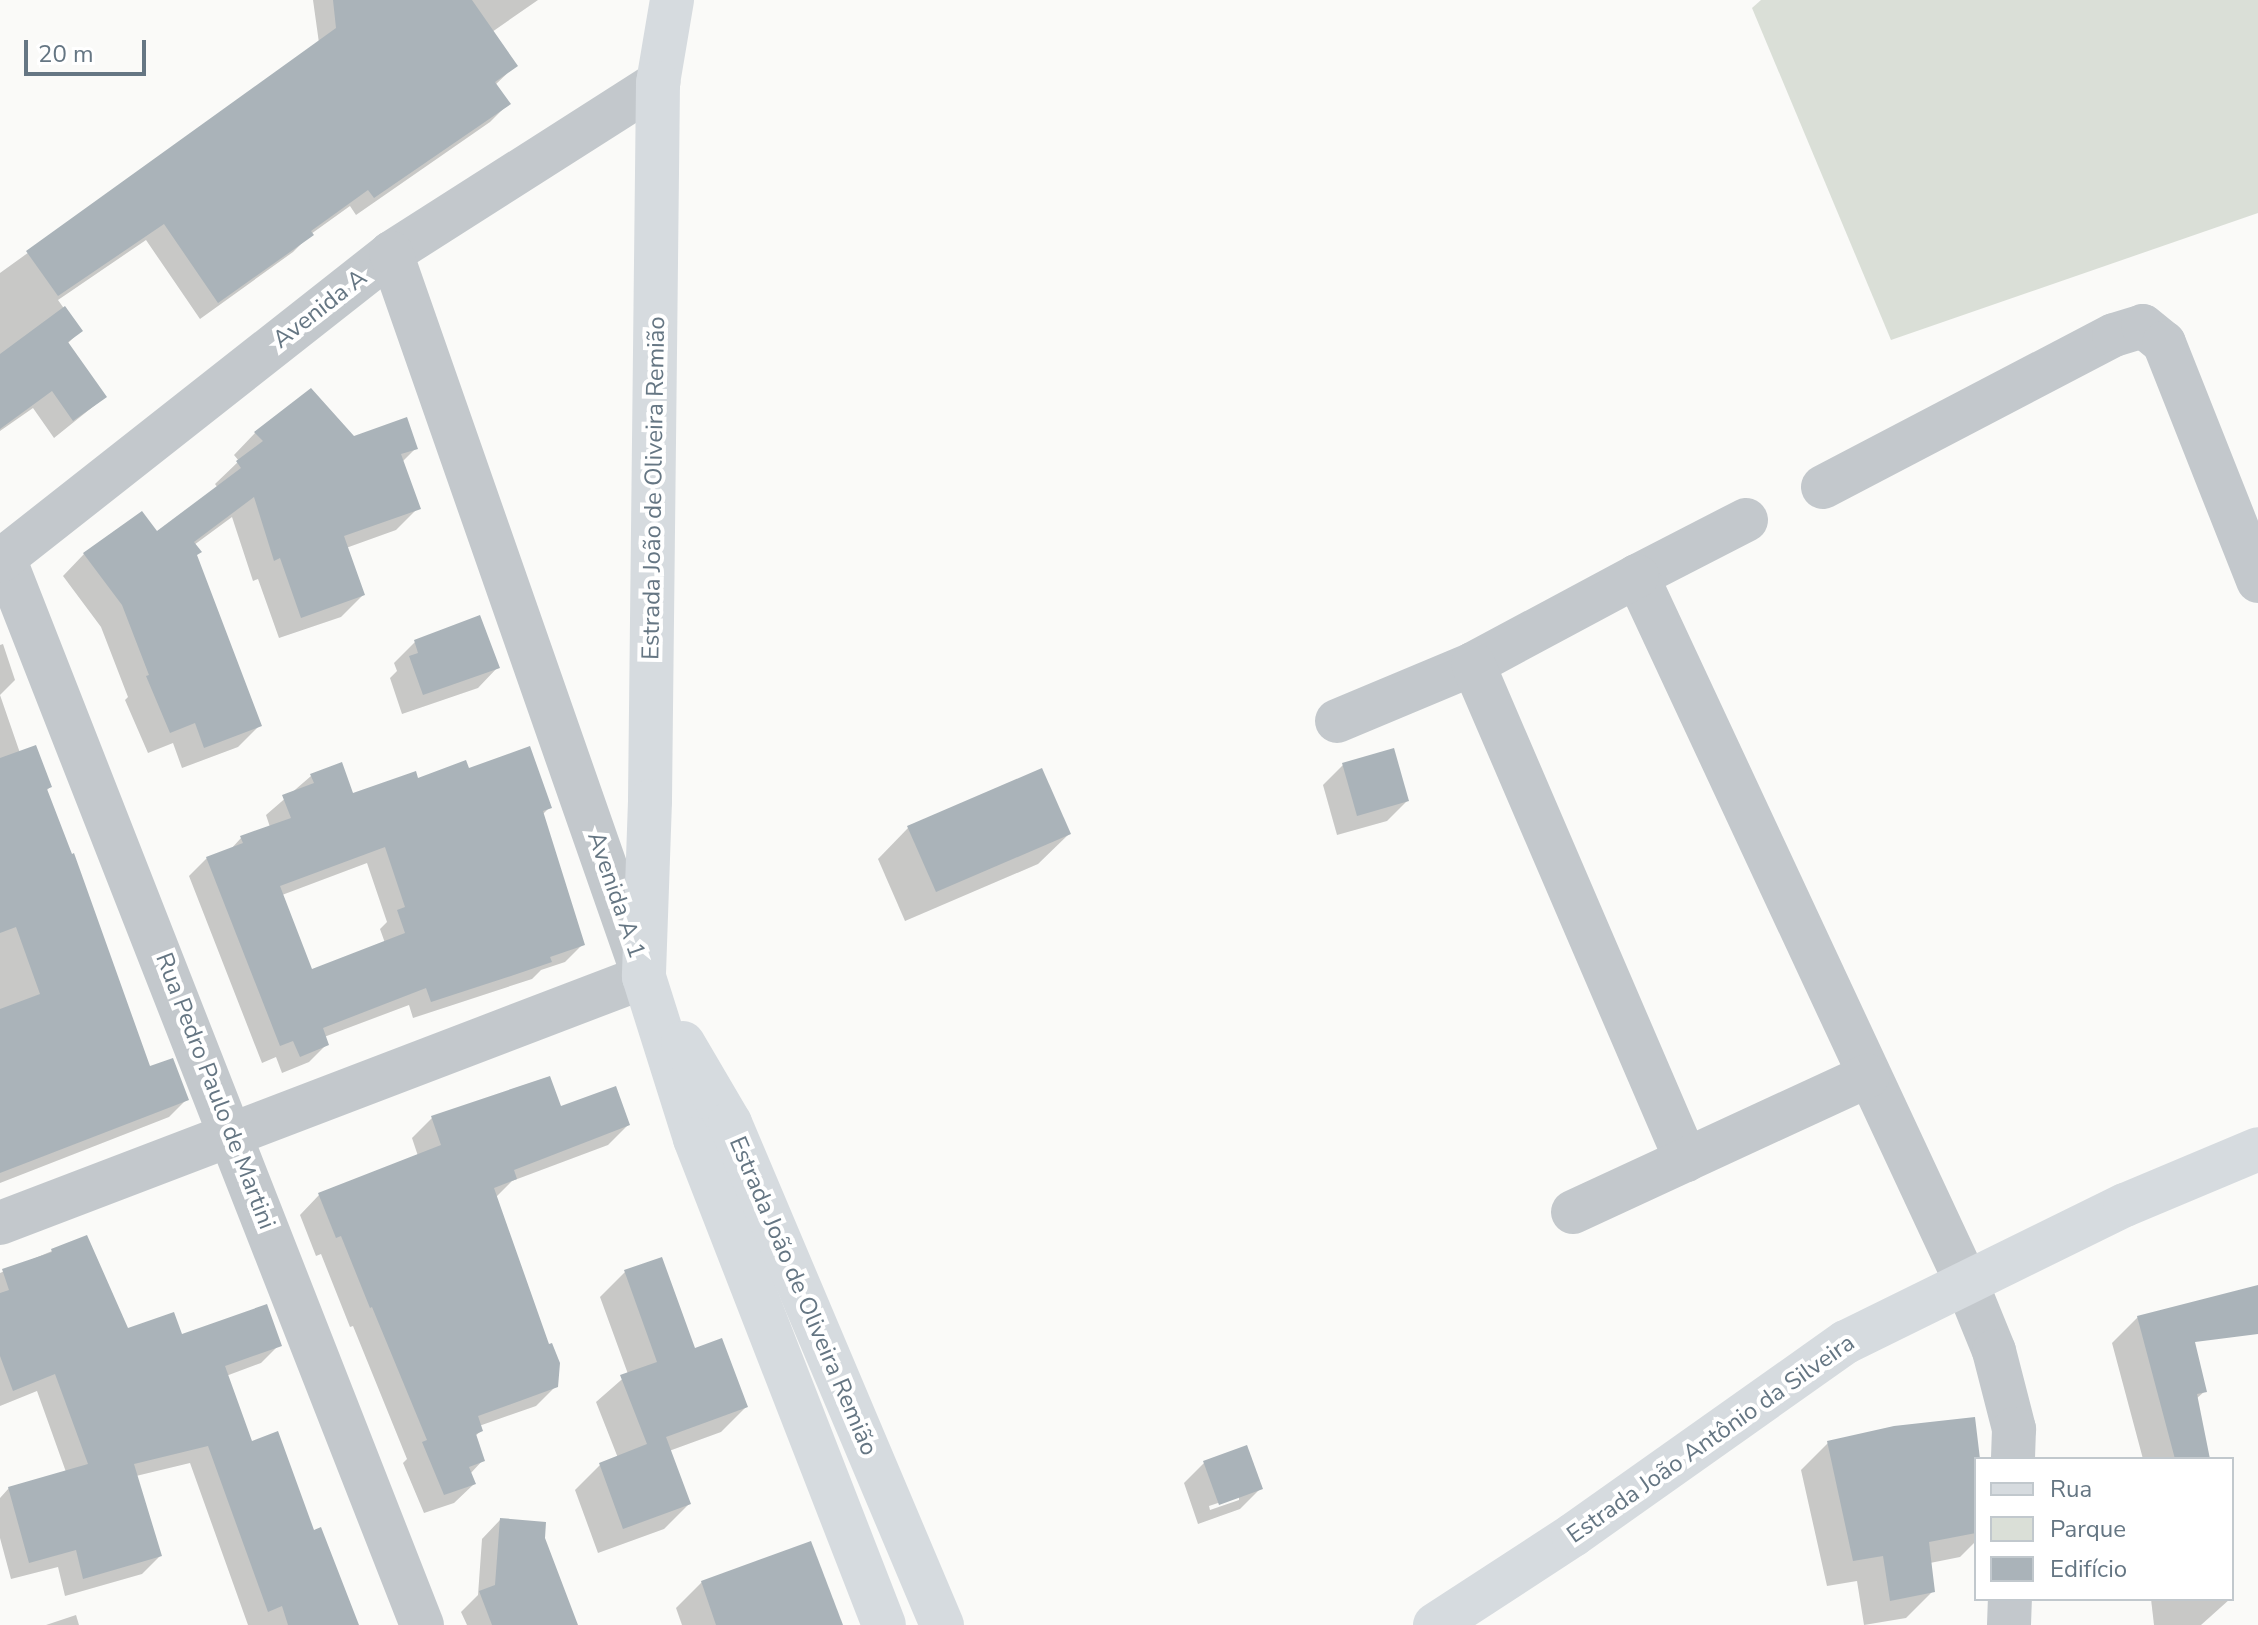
<!DOCTYPE html>
<meta charset="utf-8">
<style>
body{margin:0}
#map{position:relative;width:2258px;height:1625px;overflow:hidden;background:#fafaf8;font-family:"Nunito Sans",sans-serif}
div>[style]{position:absolute}
.green>*{inset:0;background:#dadfd7}
.shadow>*{inset:0;background:#0003}
.building>*{inset:0;background:#aab3b9}
.minor>*{height:44px;margin:-22px;padding:0 22px;transform-origin:22px;border-radius:22px;background:#c3c8cc}
.major>*{height:44px;margin:-22px;padding:0 22px;transform-origin:22px;border-radius:22px;background:#d6dbdf}
span{translate:-50% -50%;white-space:nowrap;text-align:center;line-height:1.15;-webkit-text-stroke:8px #fff;paint-order:stroke}
.street-label{font-size:24px;color:#657683}
.legend{position:absolute;left:1974px;top:1457px;width:260px;height:144px;box-sizing:border-box;background:#fff;border:2px solid #c1c8cd;margin:0;padding:10px 14px;list-style:none;font-size:24px;color:#657683}
.legend li{display:flex;align-items:center;gap:16px;height:40px}
.legend b{width:40px;border:2px solid #c1c8cd}
.scale{position:absolute;left:24px;top:40px;width:122px;height:36px;box-sizing:border-box;border:4px solid #657683;border-top:0;padding-left:10px;font-size:24px;line-height:28px;white-space:nowrap;color:#657683;-webkit-text-stroke:6px #fff;paint-order:stroke}
</style>
<div id="map">
<div class="green">
<div style="clip-path:polygon(1761px 0,2258px 0,2258px 213px,1891px 340px,1752px 8px)"></div>
</div>
<div class="shadow">
<div style="clip-path:polygon(313px 0,538px 0,492px 32px,516px 65px,495px 85px,508px 104px,490px 122px,356px 215px,350px 206px,311px 234px,293px 252px,200px 319px,146px 240px,58px 300px,80px 331px,67px 344px,105px 397px,54px 438px,33px 408px,0 431px,0 273px,319px 43px)"></div>
<div style="clip-path:polygon(255px 433px,353px 438px,416px 448px,402px 462px,418px 508px,396px 530px,346px 548px,363px 595px,341px 617px,279px 638px,258px 579px,253px 581px,232px 517px,194px 545px,195px 556px,260px 725px,238px 747px,182px 768px,173px 743px,148px 753px,125px 700px,128px 697px,101px 627px,63px 576px,84px 554px,156px 534px,218px 488px,215px 484px,239px 461px,234px 455px)"></div>
<div style="clip-path:polygon(415px 642px,498px 667px,478px 688px,402px 714px,390px 678px,397px 671px,394px 663px)"></div>
<div style="clip-path:polygon(3px 644px,15px 680px,0 695px,0 645px)"></div>
<div style="clip-path:polygon(0 695px,20px 753px,50px 787px,46px 791px,149px 1068px,187px 1099px,169px 1117px,0 1183px)"></div>
<div style="clip-path:polygon(1343px 765px,1407px 801px,1387px 821px,1337px 835px,1323px 785px)"></div>
<div style="clip-path:polygon(evenodd,467px 771px,550px 807px,542px 815px,583px 944px,565px 962px,541px 970px,532px 979px,413px 1018px,409px 1005px,324px 1037px,327px 1044px,309px 1062px,282px 1073px,276px 1057px,262px 1063px,189px 876px,207px 858px,230px 850px,241px 838px,270px 827px,266px 815px,311px 776px,352px 796px,467px 771px,367px 863px,387px 922px,380px 929px,385px 943px,310px 972px,282px 895px,367px 863px)"></div>
<div style="clip-path:polygon(908px 828px,1069px 834px,1038px 864px,905px 921px,878px 859px)"></div>
<div style="clip-path:polygon(549px 1079px,559px 1108px,628px 1125px,608px 1145px,512px 1181px,495px 1198px,556px 1386px,536px 1406px,479px 1426px,481px 1431px,474px 1437px,483px 1460px,470px 1474px,474px 1484px,454px 1503px,424px 1513px,403px 1463px,407px 1459px,353px 1326px,350px 1327px,321px 1254px,316px 1256px,300px 1215px,319px 1195px,418px 1156px,412px 1138px,432px 1118px)"></div>
<div style="clip-path:polygon(52px 1251px,127px 1331px,279px 1345px,261px 1363px,226px 1376px,250px 1444px,313px 1532px,357px 1625px,248px 1625px,190px 1463px,136px 1476px,160px 1556px,142px 1574px,65px 1596px,58px 1567px,11px 1579px,0 1538px,0 1498px,9px 1488px,66px 1472px,37px 1391px,0 1406px,0 1273px)"></div>
<div style="clip-path:polygon(625px 1272px,746px 1407px,721px 1432px,669px 1451px,689px 1504px,664px 1529px,598px 1553px,575px 1490px,600px 1465px,618px 1458px,596px 1402px,628px 1374px,600px 1297px)"></div>
<div style="clip-path:polygon(2138px 1317px,2205px 1391px,2196px 1399px,2208px 1459px,2143px 1459px,2112px 1343px)"></div>
<div style="clip-path:polygon(1828px 1443px,1978px 1459px,1976px 1541px,1960px 1557px,1930px 1563px,1933px 1591px,1906px 1618px,1864px 1625px,1857px 1581px,1827px 1586px,1801px 1470px)"></div>
<div style="clip-path:polygon(evenodd,1204px 1463px,1260px 1489px,1240px 1509px,1198px 1524px,1184px 1483px,1204px 1463px,1239px 1496px,1239px 1500px,1210px 1510px,1209px 1506px,1239px 1496px)"></div>
<div style="clip-path:polygon(500px 1520px,543px 1538px,571px 1625px,467px 1625px,461px 1612px,478px 1595px,482px 1539px)"></div>
<div style="clip-path:polygon(702px 1582px,840px 1625px,682px 1625px,676px 1608px)"></div>
<div style="clip-path:polygon(2151px 1599px,2230px 1599px,2201px 1625px,2154px 1625px)"></div>
<div style="clip-path:polygon(76px 1615px,79px 1625px,46px 1625px)"></div>
</div>
<div class="building">
<div style="clip-path:polygon(333px 0,472px 0,518px 66px,495px 82px,511px 104px,374px 198px,368px 190px,311px 231px,314px 235px,218px 303px,164px 224px,58px 296px,26px 251px,336px 28px)"></div>
<div style="clip-path:polygon(65px 306px,83px 331px,68px 342px,107px 397px,73px 421px,52px 391px,0 429px,0 354px)"></div>
<div style="clip-path:polygon(311px 388px,354px 436px,407px 417px,418px 449px,401px 454px,421px 509px,344px 536px,365px 595px,301px 618px,280px 558px,274px 561px,254px 497px,194px 542px,202px 552px,197px 555px,262px 726px,204px 748px,195px 723px,170px 733px,146px 676px,149px 675px,122px 605px,83px 553px,142px 511px,157px 531px,241px 468px,236px 461px,263px 441px,254px 432px)"></div>
<div style="clip-path:polygon(480px 615px,500px 668px,423px 695px,409px 656px,418px 653px,414px 640px)"></div>
<div style="clip-path:polygon(36px 745px,52px 787px,47px 789px,72px 854px,74px 853px,150px 1066px,173px 1058px,189px 1100px,0 1173px,0 1009px,40px 994px,16px 927px,0 933px,0 758px)"></div>
<div style="clip-path:polygon(evenodd,530px 746px,552px 808px,543px 811px,585px 945px,550px 957px,552px 962px,511px 976px,431px 1002px,426px 988px,323px 1028px,329px 1045px,300px 1057px,293px 1041px,280px 1046px,206px 857px,243px 843px,240px 836px,291px 818px,282px 795px,314px 783px,310px 774px,342px 762px,353px 793px,416px 771px,418px 778px,466px 760px,469px 768px,530px 746px,385px 847px,405px 907px,397px 910px,405px 933px,312px 969px,280px 886px,385px 847px)"></div>
<div style="clip-path:polygon(1394px 748px,1409px 801px,1357px 816px,1342px 763px)"></div>
<div style="clip-path:polygon(1042px 768px,1071px 834px,936px 892px,907px 826px)"></div>
<div style="clip-path:polygon(550px 1076px,561px 1106px,616px 1086px,630px 1125px,514px 1170px,517px 1179px,494px 1188px,549px 1344px,552px 1343px,560px 1363px,558px 1387px,478px 1416px,483px 1431px,476px 1434px,485px 1461px,469px 1467px,476px 1484px,444px 1495px,422px 1442px,427px 1440px,372px 1307px,370px 1308px,341px 1236px,336px 1238px,318px 1193px,441px 1145px,431px 1116px)"></div>
<div style="clip-path:polygon(87px 1235px,128px 1328px,174px 1312px,182px 1334px,267px 1304px,282px 1346px,225px 1366px,252px 1441px,278px 1431px,314px 1530px,321px 1527px,359px 1625px,288px 1625px,282px 1606px,268px 1612px,208px 1446px,134px 1464px,162px 1556px,83px 1579px,76px 1550px,29px 1563px,8px 1487px,88px 1464px,55px 1374px,13px 1391px,0 1356px,0 1293px,9px 1290px,2px 1269px,52px 1252px,51px 1249px)"></div>
<div style="clip-path:polygon(662px 1257px,695px 1348px,722px 1338px,748px 1407px,666px 1437px,691px 1504px,623px 1529px,599px 1463px,647px 1444px,620px 1375px,657px 1362px,624px 1270px)"></div>
<div style="clip-path:polygon(2258px 1285px,2258px 1334px,2195px 1342px,2207px 1392px,2197px 1394px,2210px 1459px,2175px 1459px,2137px 1316px)"></div>
<div style="clip-path:polygon(1975px 1417px,1980px 1459px,1976px 1459px,1976px 1533px,1929px 1542px,1935px 1592px,1890px 1601px,1883px 1556px,1853px 1561px,1827px 1441px,1894px 1426px)"></div>
<div style="clip-path:polygon(1247px 1445px,1263px 1489px,1219px 1505px,1203px 1461px)"></div>
<div style="clip-path:polygon(500px 1518px,546px 1522px,545px 1538px,578px 1625px,492px 1625px,479px 1591px,495px 1585px)"></div>
<div style="clip-path:polygon(811px 1541px,843px 1625px,716px 1625px,701px 1581px)"></div>
</div>
<div class="minor">
<div style="left:1823px;top:487px;width:328px;rotate:-27.6deg"></div>
<div style="left:2114px;top:335px;width:30px;rotate:-17deg"></div>
<div style="left:2143px;top:326px;width:27px;rotate:39deg"></div>
<div style="left:2164px;top:343px;width:256px;rotate:68.4deg"></div>
<div style="left:1746px;top:520px;width:123px;rotate:152.8deg"></div>
<div style="left:1637px;top:576px;width:779px;rotate:65.01deg"></div>
<div style="left:1966px;top:1282px;width:74px;rotate:67.9deg"></div>
<div style="left:1994px;top:1351px;width:81px;rotate:75.6deg"></div>
<div style="left:2014px;top:1429px;width:30px;rotate:92deg"></div>
<div style="left:4px;top:558px;width:1146px;rotate:68.61deg"></div>
<div style="left:0;top:561px;width:498px;rotate:-38.2deg"></div>
<div style="left:391px;top:253px;width:317px;rotate:-32.5deg"></div>
<div style="left:1473px;top:664px;width:186px;rotate:-28.2deg"></div>
<div style="left:1337px;top:721px;width:147px;rotate:-22.7deg"></div>
<div style="left:1473px;top:664px;width:540px;rotate:66.76deg"></div>
<div style="left:1573px;top:1212px;width:325px;rotate:-24.8deg"></div>
<div style="left:0;top:1223px;width:689px;rotate:-20.91deg"></div>
<div style="left:644px;top:977px;width:767px;rotate:-109.26deg"></div>
<div style="left:2009px;top:1625px;width:26px;rotate:-88deg"></div>
</div>
<div class="major">
<div style="left:672px;top:0;width:84px;rotate:99.6deg"></div>
<div style="left:658px;top:83px;width:718px;rotate:90.64deg"></div>
<div style="left:650px;top:801px;width:176px;rotate:92deg"></div>
<div style="left:644px;top:977px;width:170px;rotate:72.5deg"></div>
<div style="left:695px;top:1139px;width:521px;rotate:68.75deg"></div>
<div style="left:683px;top:1043px;width:93px;rotate:59.6deg"></div>
<div style="left:730px;top:1123px;width:545px;rotate:67.11deg"></div>
<div style="left:1435px;top:1625px;width:165px;rotate:-33.1deg"></div>
<div style="left:1573px;top:1535px;width:334px;rotate:-35.3deg"></div>
<div style="left:1846px;top:1342px;width:311px;rotate:-26.2deg"></div>
<div style="left:2125px;top:1205px;width:144px;rotate:-22.8deg"></div>
</div>
<div class="street-label">
<span style="left:320px;top:309px;rotate:-38deg">Avenida A</span>
<span style="left:654px;top:488px;rotate:-89deg">Estrada João de Oliveira Remião</span>
<span style="left:616px;top:895px;rotate:71deg">Avenida A 1</span>
<span style="left:215px;top:1091px;rotate:69deg">Rua Pedro Paulo de Martini</span>
<span style="left:803px;top:1296px;rotate:67deg">Estrada João de Oliveira Remião</span>
<span style="left:1711px;top:1439px;rotate:-35deg">Estrada João Antônio da Silveira</span>
</div>
<ul class="legend">
<li><b style="height:10px;background:#d6dbdf"></b>Rua</li>
<li><b style="height:22px;background:#dadfd7"></b>Parque</li>
<li><b style="height:22px;background:#aab3b9"></b>Edifício</li>
</ul>
<div class="scale">20 m</div>
</div>
